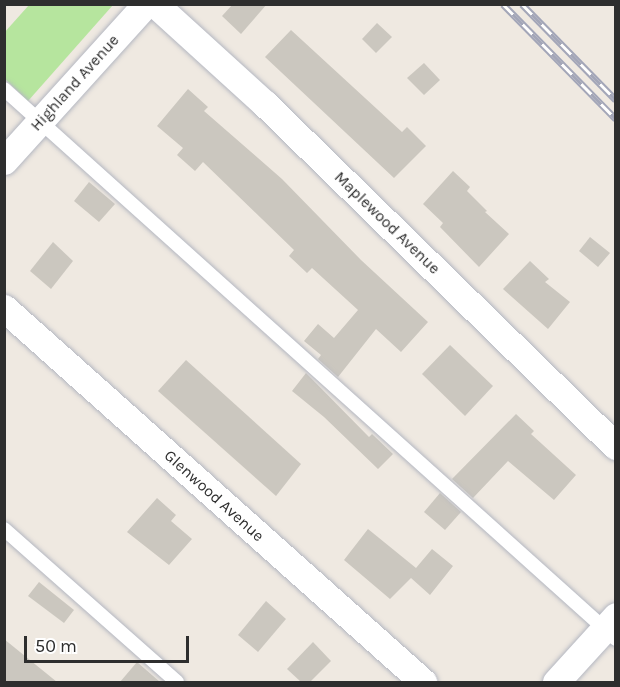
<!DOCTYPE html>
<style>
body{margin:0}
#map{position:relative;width:620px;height:687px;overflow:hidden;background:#efe9e1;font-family:Karla,sans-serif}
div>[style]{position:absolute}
.green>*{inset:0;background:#b6e59e}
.building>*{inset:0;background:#cbc7bf}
.roads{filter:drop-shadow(0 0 2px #b4b7c1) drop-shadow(0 0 2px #b4b7c1)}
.service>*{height:14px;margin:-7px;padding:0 7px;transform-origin:7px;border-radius:7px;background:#fff}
.minor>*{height:27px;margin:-13.5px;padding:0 13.5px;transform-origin:13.5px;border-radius:13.5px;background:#fff}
.rail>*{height:7px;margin-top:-3.5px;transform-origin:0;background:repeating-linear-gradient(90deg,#fff 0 14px,#a3a6b8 0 28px);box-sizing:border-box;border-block:2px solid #a3a6b8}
span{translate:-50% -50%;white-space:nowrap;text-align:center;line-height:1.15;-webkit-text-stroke:6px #fff;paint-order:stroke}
.street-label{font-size:16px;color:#2e2e2e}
.frame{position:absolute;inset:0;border:6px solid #2e2e2e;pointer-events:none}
.scale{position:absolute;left:24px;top:636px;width:165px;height:27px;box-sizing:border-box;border:3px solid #2e2e2e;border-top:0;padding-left:8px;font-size:18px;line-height:21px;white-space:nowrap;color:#2e2e2e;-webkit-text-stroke:4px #fff;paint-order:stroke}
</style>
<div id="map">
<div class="green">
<div style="clip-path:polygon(29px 5px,113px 5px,28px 101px,5px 79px,4px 33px)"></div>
</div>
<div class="building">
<div style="clip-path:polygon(233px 4px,267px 4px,241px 34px,222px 16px)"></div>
<div style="clip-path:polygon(377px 23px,392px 37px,376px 53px,362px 39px)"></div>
<div style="clip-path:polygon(291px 30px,402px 132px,407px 127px,426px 146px,394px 178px,265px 57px)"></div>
<div style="clip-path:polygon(424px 63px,440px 80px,424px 95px,407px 78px)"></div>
<div style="clip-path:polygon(188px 89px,208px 107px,204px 111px,282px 179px,361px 260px,428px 322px,401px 352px,376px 329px,338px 377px,318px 359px,321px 355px,304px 341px,318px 324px,334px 338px,358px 310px,312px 268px,307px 273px,289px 256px,294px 250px,203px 162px,195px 171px,177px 155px,183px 148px,157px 126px)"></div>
<div style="clip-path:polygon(453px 171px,470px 187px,467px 191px,487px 211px,485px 212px,509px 234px,479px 267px,440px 227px,443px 223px,423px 204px)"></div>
<div style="clip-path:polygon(89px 182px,115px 204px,99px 222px,74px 201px)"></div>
<div style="clip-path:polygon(590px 237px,610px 253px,598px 267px,579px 251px)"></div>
<div style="clip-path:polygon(53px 242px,73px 261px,51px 289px,30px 271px)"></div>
<div style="clip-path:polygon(530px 261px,549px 279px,545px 282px,570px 302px,548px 329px,503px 289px)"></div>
<div style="clip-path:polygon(450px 345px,493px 386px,465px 416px,422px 374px)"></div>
<div style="clip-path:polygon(186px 360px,301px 464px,276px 496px,158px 391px)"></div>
<div style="clip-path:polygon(306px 373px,369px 437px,372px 434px,393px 454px,378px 469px,324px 417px,292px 391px)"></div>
<div style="clip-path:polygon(516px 414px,534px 431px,531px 434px,576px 475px,554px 500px,508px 461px,473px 498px,452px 479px)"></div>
<div style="clip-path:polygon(440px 493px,461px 512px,445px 530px,424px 512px)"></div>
<div style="clip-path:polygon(157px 498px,176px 515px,171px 521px,192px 539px,169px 565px,127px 532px)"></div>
<div style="clip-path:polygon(368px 529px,416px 568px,432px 549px,453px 566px,430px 595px,411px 578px,390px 599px,344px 560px)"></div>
<div style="clip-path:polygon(39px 582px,74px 610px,64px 623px,28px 596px)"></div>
<div style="clip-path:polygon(266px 601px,286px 619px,258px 652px,238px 635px)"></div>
<div style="clip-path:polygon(4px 639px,57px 682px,4px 682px)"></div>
<div style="clip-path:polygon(313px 642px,331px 661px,310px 682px,301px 682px,287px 669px)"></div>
<div style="clip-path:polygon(137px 662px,160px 682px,120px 682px)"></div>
</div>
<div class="roads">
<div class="service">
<div style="left:4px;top:89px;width:823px;rotate:41.95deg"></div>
<div style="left:4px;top:529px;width:231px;rotate:41.5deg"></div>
</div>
<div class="minor">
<div style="left:155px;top:4px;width:149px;rotate:42.3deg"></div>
<div style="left:265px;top:104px;width:490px;rotate:44.3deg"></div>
<div style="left:4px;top:161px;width:212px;rotate:-47.9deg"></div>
<div style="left:4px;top:308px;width:562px;rotate:41.75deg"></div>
<div style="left:556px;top:682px;width:89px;rotate:-47.7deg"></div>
</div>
</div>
<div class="rail">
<div style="left:503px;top:4px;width:161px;rotate:45.5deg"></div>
<div style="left:522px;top:4px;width:134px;rotate:45.6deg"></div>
</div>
<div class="street-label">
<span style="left:75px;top:83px;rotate:-48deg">Highland Avenue</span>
<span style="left:387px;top:223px;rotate:44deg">Maplewood Avenue</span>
<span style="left:214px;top:496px;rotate:42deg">Glenwood Avenue</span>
</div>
<div class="frame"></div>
<div class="scale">50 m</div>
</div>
